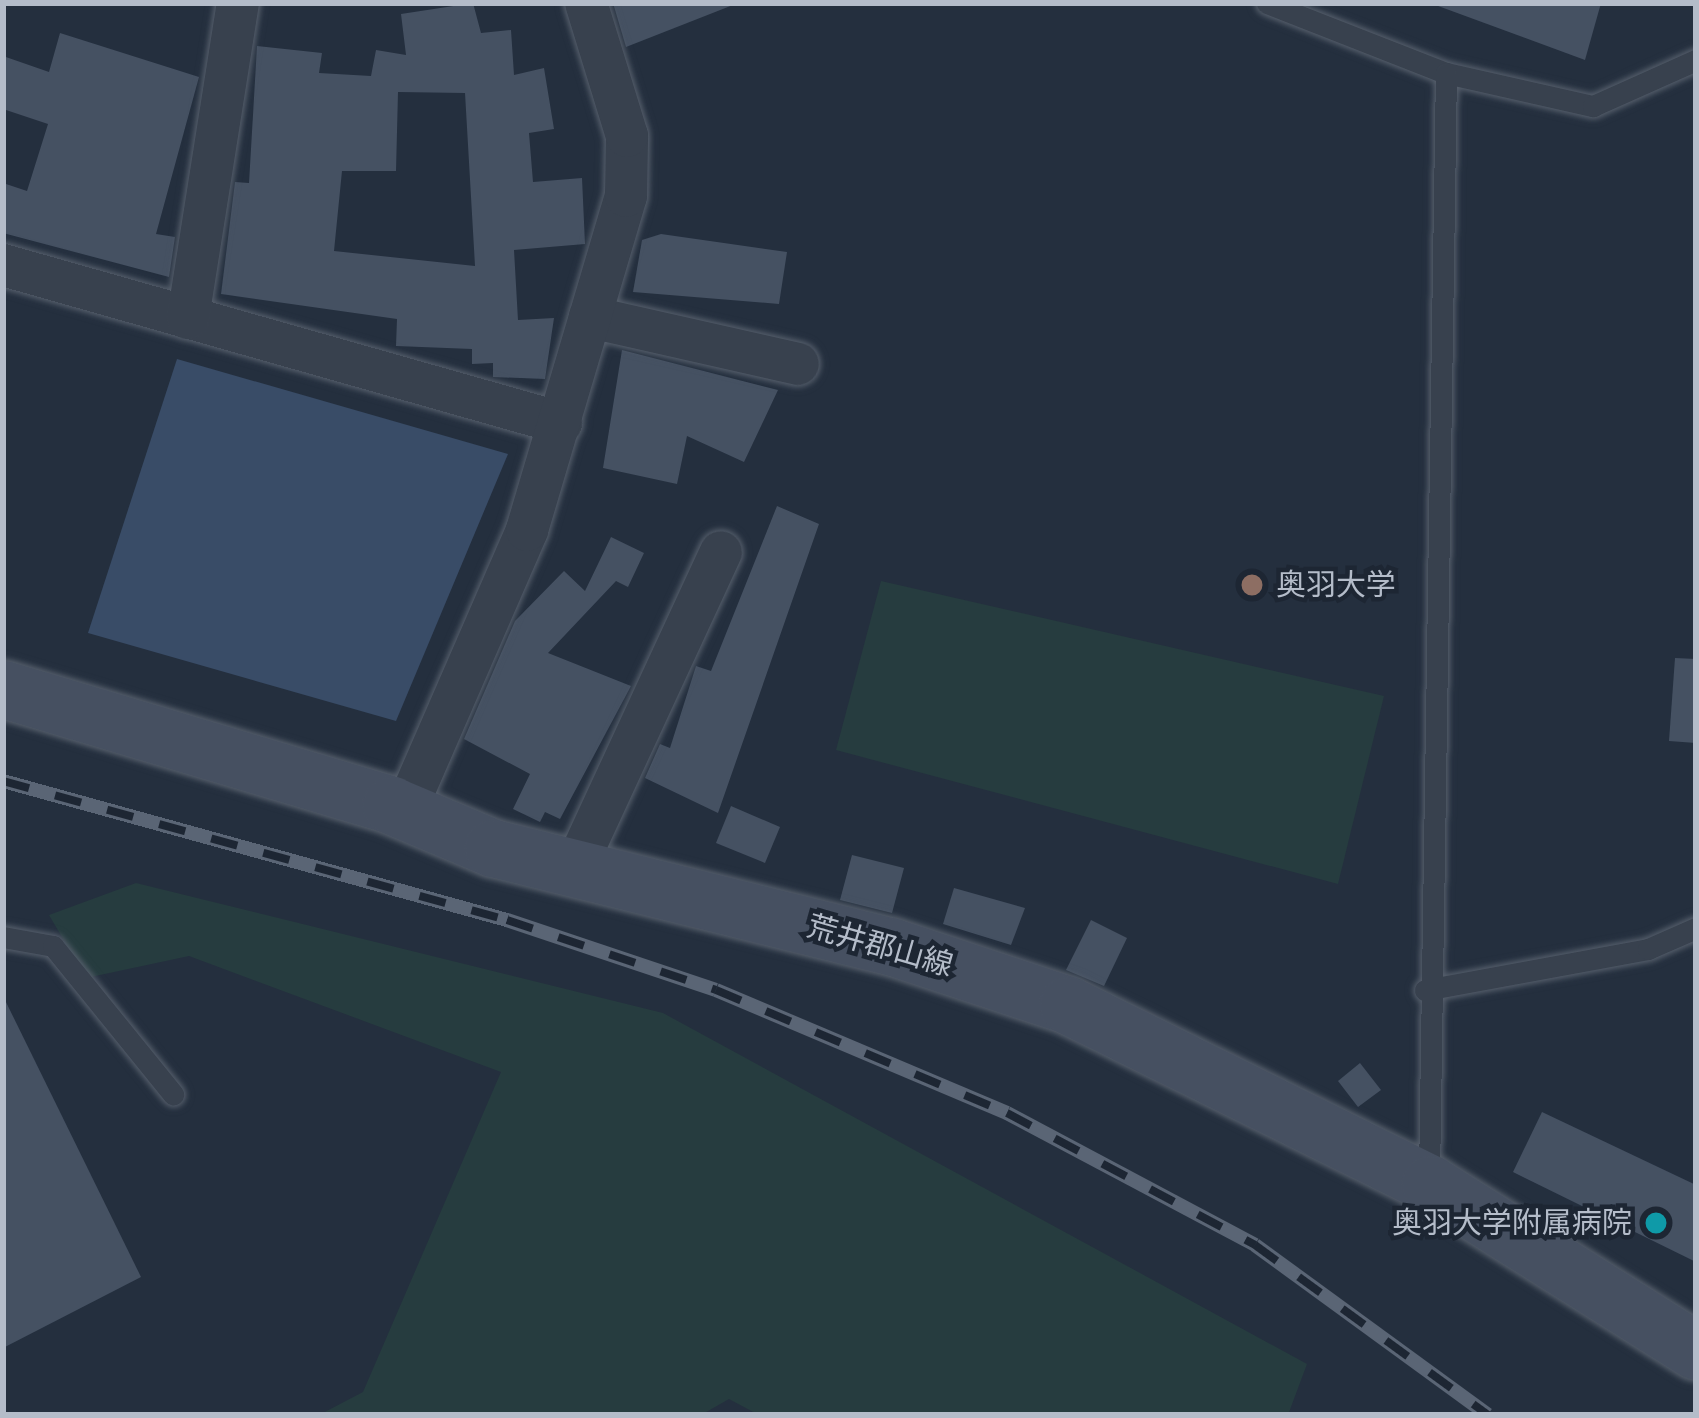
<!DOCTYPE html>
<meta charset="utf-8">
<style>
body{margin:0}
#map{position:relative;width:1699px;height:1418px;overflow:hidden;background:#242f3e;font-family:"Roboto Condensed","Noto Sans JP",sans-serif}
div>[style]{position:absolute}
.green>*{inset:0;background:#263c3f}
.water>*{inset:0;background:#394c67}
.building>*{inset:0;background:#455162}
.roads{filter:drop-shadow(0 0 3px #565f6c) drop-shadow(0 0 3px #565f6c)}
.service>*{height:21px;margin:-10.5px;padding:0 10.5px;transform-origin:10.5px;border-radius:10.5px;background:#38414e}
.minor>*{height:42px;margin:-21px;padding:0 21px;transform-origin:21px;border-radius:21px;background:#38414e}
.secondary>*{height:57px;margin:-28.5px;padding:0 28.5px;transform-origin:28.5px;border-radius:28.5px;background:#465061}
.rail>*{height:14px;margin-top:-7px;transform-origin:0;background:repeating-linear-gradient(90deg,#1d2633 0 27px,#5a6575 0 54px);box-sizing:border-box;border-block:3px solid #5a6575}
.dots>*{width:33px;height:33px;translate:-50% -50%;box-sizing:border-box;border:6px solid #1d2633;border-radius:50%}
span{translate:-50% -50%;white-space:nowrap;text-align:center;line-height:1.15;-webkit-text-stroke:9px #1d2633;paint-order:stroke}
.poi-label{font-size:30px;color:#b4bcc9}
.left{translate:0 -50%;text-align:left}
.right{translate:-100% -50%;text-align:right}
.street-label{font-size:30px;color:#b4bcc9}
.frame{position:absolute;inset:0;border:6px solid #b4bcc9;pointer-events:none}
</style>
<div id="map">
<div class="green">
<div style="clip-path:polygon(881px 581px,1384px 696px,1338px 884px,836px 750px)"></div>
<div style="clip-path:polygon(136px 883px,663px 1013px,1307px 1364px,1288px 1415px,759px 1415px,729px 1399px,701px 1415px,319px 1415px,363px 1392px,501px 1072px,189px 956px,86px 978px,49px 915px)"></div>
</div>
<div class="water">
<div style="clip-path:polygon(177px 359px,508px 454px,396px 721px,88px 633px)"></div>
</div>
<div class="building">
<div style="clip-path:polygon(evenodd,473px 3px,481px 33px,511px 30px,514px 75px,544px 68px,554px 129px,529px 133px,533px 182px,582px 178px,585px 244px,514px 250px,518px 320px,554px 318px,545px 379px,493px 377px,493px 363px,472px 364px,472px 349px,396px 346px,397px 319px,221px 294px,235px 182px,249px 183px,257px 46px,322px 53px,319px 73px,371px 76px,376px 50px,406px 55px,401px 14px,473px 3px,398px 92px,465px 93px,475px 266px,334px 251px,342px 171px,396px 171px,398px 92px)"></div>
<div style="clip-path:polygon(613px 3px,733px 3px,733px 5px,626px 47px)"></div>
<div style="clip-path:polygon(1430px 3px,1601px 3px,1585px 60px)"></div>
<div style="clip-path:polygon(60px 33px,199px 77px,156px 234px,175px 237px,169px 277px,3px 233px,3px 183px,27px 191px,48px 124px,3px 109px,3px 56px,49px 72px)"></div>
<div style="clip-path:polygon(661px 234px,787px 252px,779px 304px,633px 292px,642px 240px)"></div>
<div style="clip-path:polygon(622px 350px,778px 390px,744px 462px,687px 436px,677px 484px,603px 468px)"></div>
<div style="clip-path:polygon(777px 506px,819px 524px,718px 813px,645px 778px,660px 744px,670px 748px,696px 666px,711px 671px)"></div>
<div style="clip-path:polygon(611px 537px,644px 553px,628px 587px,616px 581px,548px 653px,631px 686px,560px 819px,545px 812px,540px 822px,513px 809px,530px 774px,464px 739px,515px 621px,564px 571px,585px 591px)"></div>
<div style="clip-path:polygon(1675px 658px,1696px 659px,1696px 743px,1669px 741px)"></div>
<div style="clip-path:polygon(731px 806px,780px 827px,765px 863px,716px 843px)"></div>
<div style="clip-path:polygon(852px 855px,904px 868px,892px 913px,840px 900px)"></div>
<div style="clip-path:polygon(954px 888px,1025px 908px,1011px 945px,943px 924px)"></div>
<div style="clip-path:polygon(1091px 920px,1127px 938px,1104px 986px,1066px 970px)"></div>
<div style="clip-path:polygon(3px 996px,141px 1277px,3px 1348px)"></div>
<div style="clip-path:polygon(1360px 1063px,1381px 1090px,1358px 1107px,1338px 1081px)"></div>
<div style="clip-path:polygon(1542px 1112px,1696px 1185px,1696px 1262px,1513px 1172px)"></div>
</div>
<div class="roads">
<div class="service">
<div style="left:1267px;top:3px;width:192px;rotate:21.4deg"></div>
<div style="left:1446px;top:73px;width:151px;rotate:12.7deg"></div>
<div style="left:1593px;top:106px;width:113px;rotate:-24.1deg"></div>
<div style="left:3px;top:937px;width:51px;rotate:10.2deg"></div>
<div style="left:53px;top:946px;width:191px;rotate:51deg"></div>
<div style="left:1425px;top:990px;width:227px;rotate:-10.4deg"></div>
<div style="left:1648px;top:949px;width:52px;rotate:-23.6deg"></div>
<div style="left:1429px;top:1177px;width:1104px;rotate:-89.12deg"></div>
</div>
<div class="minor">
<div style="left:3px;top:265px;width:580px;rotate:15.81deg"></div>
<div style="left:590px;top:317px;width:213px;rotate:12.7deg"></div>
<div style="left:188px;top:318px;width:319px;rotate:-81deg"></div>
<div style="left:405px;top:811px;width:306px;rotate:-66.5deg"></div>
<div style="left:527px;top:530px;width:348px;rotate:-73.5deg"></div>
<div style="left:626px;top:196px;width:60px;rotate:-89deg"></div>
<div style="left:627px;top:136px;width:139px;rotate:-107.1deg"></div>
<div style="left:574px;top:870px;width:350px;rotate:-65.2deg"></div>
</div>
<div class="secondary">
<div style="left:3px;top:689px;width:405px;rotate:16.6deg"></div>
<div style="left:391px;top:805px;width:111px;rotate:22.9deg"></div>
<div style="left:493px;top:848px;width:409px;rotate:13.9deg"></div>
<div style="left:890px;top:946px;width:188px;rotate:18.3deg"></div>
<div style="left:1068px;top:1005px;width:404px;rotate:26.3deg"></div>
<div style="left:1430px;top:1184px;width:314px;rotate:32.1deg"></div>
</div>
</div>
<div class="rail">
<div style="left:3px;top:781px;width:523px;rotate:15.42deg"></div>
<div style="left:507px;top:920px;width:220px;rotate:18.5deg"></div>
<div style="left:716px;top:990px;width:316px;rotate:22.9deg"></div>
<div style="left:1007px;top:1113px;width:281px;rotate:28deg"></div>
<div style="left:1255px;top:1245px;width:288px;rotate:36.1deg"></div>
</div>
<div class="dots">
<div style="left:1252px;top:585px;background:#8d6e63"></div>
<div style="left:1656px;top:1223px;background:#0f9aa8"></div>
</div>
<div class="poi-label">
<span class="left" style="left:1276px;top:585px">奥羽大学</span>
<span class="right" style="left:1632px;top:1223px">奥羽大学附属病院</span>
</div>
<div class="street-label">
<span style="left:880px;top:946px;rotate:16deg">荒井郡山線</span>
</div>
<div class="frame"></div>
</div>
